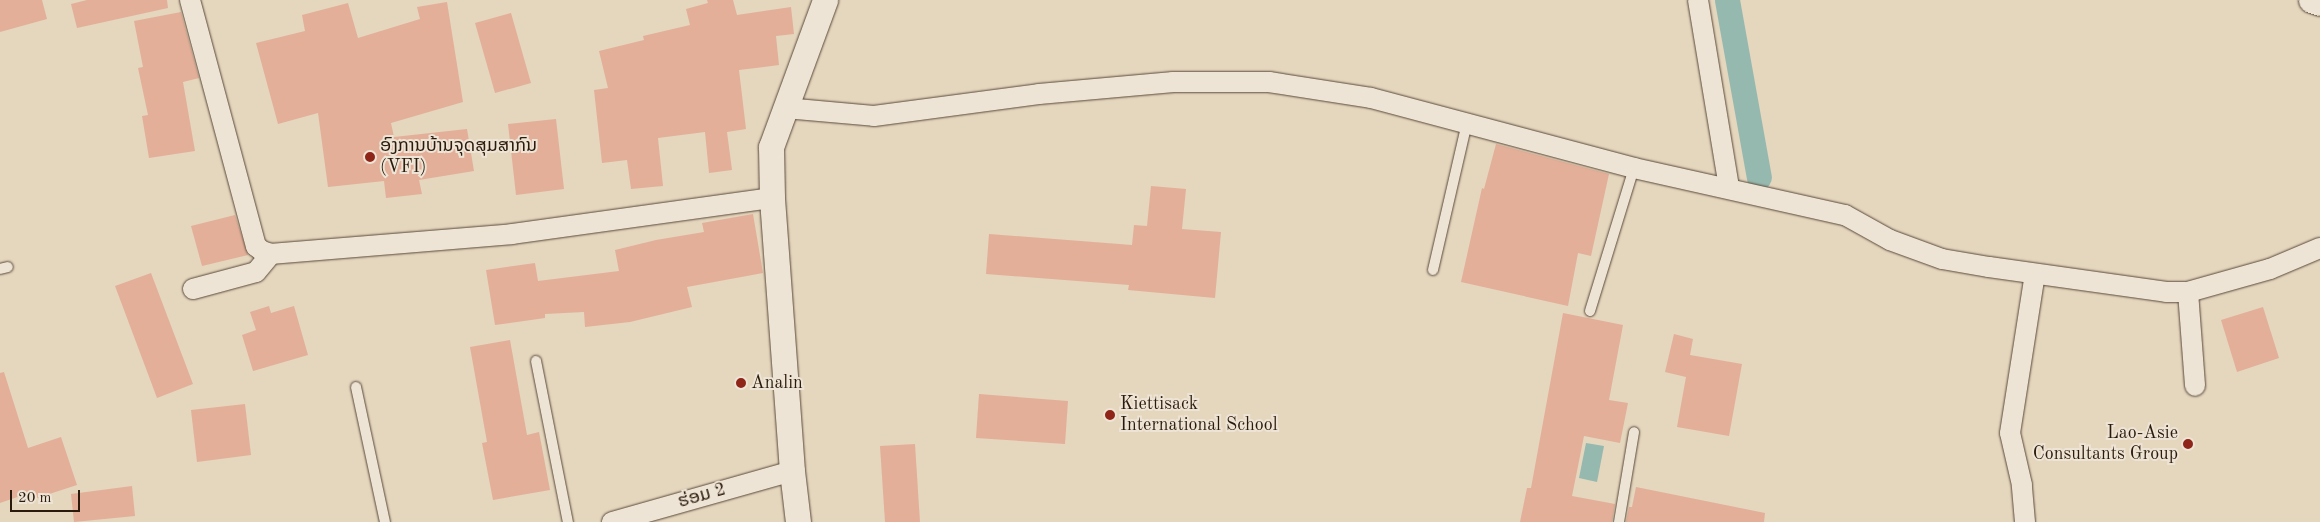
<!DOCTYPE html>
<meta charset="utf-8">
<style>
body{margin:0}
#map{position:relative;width:2320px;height:522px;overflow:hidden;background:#e5d6be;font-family:"Old Standard TT","Noto Sans Lao",serif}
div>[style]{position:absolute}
.water>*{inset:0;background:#96b9af}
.canal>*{height:25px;margin:-12.5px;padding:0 12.5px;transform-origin:12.5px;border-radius:12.5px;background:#96b9af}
.building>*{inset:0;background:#e3af99}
.roads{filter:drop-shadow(0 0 1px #594938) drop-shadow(0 0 1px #594938)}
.service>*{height:10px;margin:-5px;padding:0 5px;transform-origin:5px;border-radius:5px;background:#eee4d5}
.minor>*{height:20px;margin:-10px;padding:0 10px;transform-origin:10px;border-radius:10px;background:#eee4d5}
.tertiary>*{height:25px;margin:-12.5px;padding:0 12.5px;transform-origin:12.5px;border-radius:12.5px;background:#eee4d5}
.dots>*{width:14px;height:14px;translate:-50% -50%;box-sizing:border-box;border:2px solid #eee4d5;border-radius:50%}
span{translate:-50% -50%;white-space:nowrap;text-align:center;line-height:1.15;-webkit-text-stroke:4px #eee4d5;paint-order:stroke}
.poi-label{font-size:18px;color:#2a1a0c}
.left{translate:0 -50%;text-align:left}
.right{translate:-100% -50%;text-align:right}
.street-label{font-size:18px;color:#2a1a0c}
.scale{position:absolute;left:10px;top:490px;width:70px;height:22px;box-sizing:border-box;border:2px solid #2a1a0c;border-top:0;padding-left:6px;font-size:15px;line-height:18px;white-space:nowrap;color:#2a1a0c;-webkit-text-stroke:4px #eee4d5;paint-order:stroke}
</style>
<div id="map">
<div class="water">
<div style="clip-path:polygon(1586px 443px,1604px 446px,1597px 482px,1579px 478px)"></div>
</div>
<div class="canal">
<div style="left:1727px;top:0;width:180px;rotate:79.8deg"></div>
</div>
<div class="building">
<div style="clip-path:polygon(0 0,42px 0,47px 19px,0 32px)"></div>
<div style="clip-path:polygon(87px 0,167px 0,168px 8px,77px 28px,71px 4px)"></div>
<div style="clip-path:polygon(707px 0,733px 0,737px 15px,791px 7px,794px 34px,776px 36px,779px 65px,739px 70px,746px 129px,727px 132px,732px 170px,709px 173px,705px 132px,658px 138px,663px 186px,631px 189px,627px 160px,602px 163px,594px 90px,608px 88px,599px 51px,644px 40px,643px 36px,690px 25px,686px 9px,708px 3px)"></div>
<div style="clip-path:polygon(447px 2px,463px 102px,391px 123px,394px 137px,467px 129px,474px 171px,419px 180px,422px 194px,386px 198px,384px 181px,328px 187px,318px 113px,278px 124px,256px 43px,305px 31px,302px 15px,348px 3px,358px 38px,420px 19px,417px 7px)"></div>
<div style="clip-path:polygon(181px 12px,199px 78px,183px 82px,195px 151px,149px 158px,142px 116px,148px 115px,138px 68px,143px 67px,134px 21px)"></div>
<div style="clip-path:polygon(511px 13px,531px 83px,495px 93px,475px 23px)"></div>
<div style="clip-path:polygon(556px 119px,564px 189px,516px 195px,508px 124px)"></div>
<div style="clip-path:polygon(1496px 144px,1609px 174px,1591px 256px,1578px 253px,1568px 306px,1461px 282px,1482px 188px,1484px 189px)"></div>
<div style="clip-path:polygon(1151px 186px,1186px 189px,1182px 229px,1221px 232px,1215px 298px,1128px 290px,1129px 285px,986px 274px,989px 234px,1132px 245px,1134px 225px,1147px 226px)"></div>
<div style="clip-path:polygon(753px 214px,763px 273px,687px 287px,692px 307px,630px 322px,585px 327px,584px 312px,545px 314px,545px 318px,495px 325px,486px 270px,535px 263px,538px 281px,619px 271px,615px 250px,656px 240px,704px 232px,702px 223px)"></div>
<div style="clip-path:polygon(235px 215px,248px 255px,202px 266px,191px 226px)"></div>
<div style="clip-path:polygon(151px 273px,193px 384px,157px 398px,115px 286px)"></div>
<div style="clip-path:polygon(269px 306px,271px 313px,294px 306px,308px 355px,253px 371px,242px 335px,256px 330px,250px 312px)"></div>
<div style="clip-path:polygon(2263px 307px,2279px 358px,2237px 372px,2221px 320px)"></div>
<div style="clip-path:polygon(1563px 313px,1623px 325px,1609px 400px,1628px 403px,1620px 443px,1584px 436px,1572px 496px,1615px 504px,1612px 522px,1520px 522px,1527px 488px,1531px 488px)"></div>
<div style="clip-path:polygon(1674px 334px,1693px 339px,1690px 355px,1742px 364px,1729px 436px,1677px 427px,1686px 377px,1665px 372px)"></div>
<div style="clip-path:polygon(510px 340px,527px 435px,539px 432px,550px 490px,493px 500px,482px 443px,487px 442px,470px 347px)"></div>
<div style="clip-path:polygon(4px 372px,28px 448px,61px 437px,77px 485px,37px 498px,35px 491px,0 503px,0 373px)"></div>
<div style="clip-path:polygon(979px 394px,1068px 401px,1065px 444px,976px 438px)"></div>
<div style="clip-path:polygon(245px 404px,251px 455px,197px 462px,191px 410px)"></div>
<div style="clip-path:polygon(915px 444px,920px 522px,885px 522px,880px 446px)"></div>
<div style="clip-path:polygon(132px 486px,135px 516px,74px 522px,71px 494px)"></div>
<div style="clip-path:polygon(1636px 487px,1765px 513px,1764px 522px,1626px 522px,1629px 507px,1632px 507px)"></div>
</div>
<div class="roads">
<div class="service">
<div style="left:0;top:269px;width:8px;rotate:-14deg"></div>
<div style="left:1433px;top:270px;width:151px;rotate:-77deg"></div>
<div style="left:1590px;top:311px;width:150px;rotate:-72.9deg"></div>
<div style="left:536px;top:361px;width:164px;rotate:78.8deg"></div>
<div style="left:356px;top:387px;width:138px;rotate:77.9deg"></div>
<div style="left:1619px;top:522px;width:91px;rotate:-80.5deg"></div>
</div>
<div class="minor">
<div style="left:190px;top:0;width:255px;rotate:75deg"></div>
<div style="left:256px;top:246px;width:8px;rotate:40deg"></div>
<div style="left:262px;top:251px;width:9px;rotate:18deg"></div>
<div style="left:271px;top:254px;width:242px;rotate:-4.7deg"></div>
<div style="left:512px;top:234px;width:262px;rotate:-7.9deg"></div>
<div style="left:1698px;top:0;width:191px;rotate:80.6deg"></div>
<div style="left:785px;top:108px;width:89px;rotate:5.1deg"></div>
<div style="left:874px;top:116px;width:166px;rotate:-7.6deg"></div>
<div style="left:1039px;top:94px;width:135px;rotate:-5.1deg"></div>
<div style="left:1173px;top:82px;width:96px"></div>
<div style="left:1269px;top:82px;width:103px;rotate:8.9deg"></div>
<div style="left:1371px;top:98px;width:272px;rotate:14.9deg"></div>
<div style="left:1634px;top:168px;width:216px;rotate:12.6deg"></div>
<div style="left:1845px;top:215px;width:51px;rotate:29.1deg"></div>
<div style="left:1890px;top:240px;width:55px;rotate:20.1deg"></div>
<div style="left:1942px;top:259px;width:48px;rotate:9.7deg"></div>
<div style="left:1989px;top:267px;width:179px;rotate:8deg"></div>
<div style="left:2166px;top:292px;width:22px"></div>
<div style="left:2188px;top:292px;width:85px;rotate:-15.7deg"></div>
<div style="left:2270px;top:269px;width:54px;rotate:-22.8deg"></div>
<div style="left:193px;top:289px;width:65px;rotate:-15.1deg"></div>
<div style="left:256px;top:272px;width:23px;rotate:-50deg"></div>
<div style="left:2188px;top:292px;width:94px;rotate:85.7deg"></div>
<div style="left:612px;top:522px;width:187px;rotate:-15.8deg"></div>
<div style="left:2025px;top:522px;width:37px;rotate:-95deg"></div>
<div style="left:2022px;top:485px;width:53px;rotate:-103deg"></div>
<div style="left:2010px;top:433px;width:161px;rotate:-81.1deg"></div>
</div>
<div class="tertiary">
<div style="left:2311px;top:0;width:9px;rotate:18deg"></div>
<div style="left:798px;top:522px;width:51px;rotate:-96.7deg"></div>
<div style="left:792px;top:471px;width:274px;rotate:-94.2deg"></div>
<div style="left:772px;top:198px;width:51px;rotate:-91.1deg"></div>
<div style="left:771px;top:147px;width:157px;rotate:-69.8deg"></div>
</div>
</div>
<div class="dots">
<div style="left:370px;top:157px;background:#8f2418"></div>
<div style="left:741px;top:383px;background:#8f2418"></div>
<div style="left:1110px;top:415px;background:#8f2418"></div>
<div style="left:2188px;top:444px;background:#8f2418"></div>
</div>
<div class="poi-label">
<span class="left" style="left:380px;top:157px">ອົງການບ້ານຈຸດສຸມສາກົນ<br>(VFI)</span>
<span class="left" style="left:751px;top:383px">Analin</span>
<span class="left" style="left:1120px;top:415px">Kiettisack<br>International School</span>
<span class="right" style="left:2178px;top:444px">Lao-Asie<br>Consultants Group</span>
</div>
<div class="street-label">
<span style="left:702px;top:496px;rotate:-16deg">ຮ່ອມ 2</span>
</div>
<div class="scale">20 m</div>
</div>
